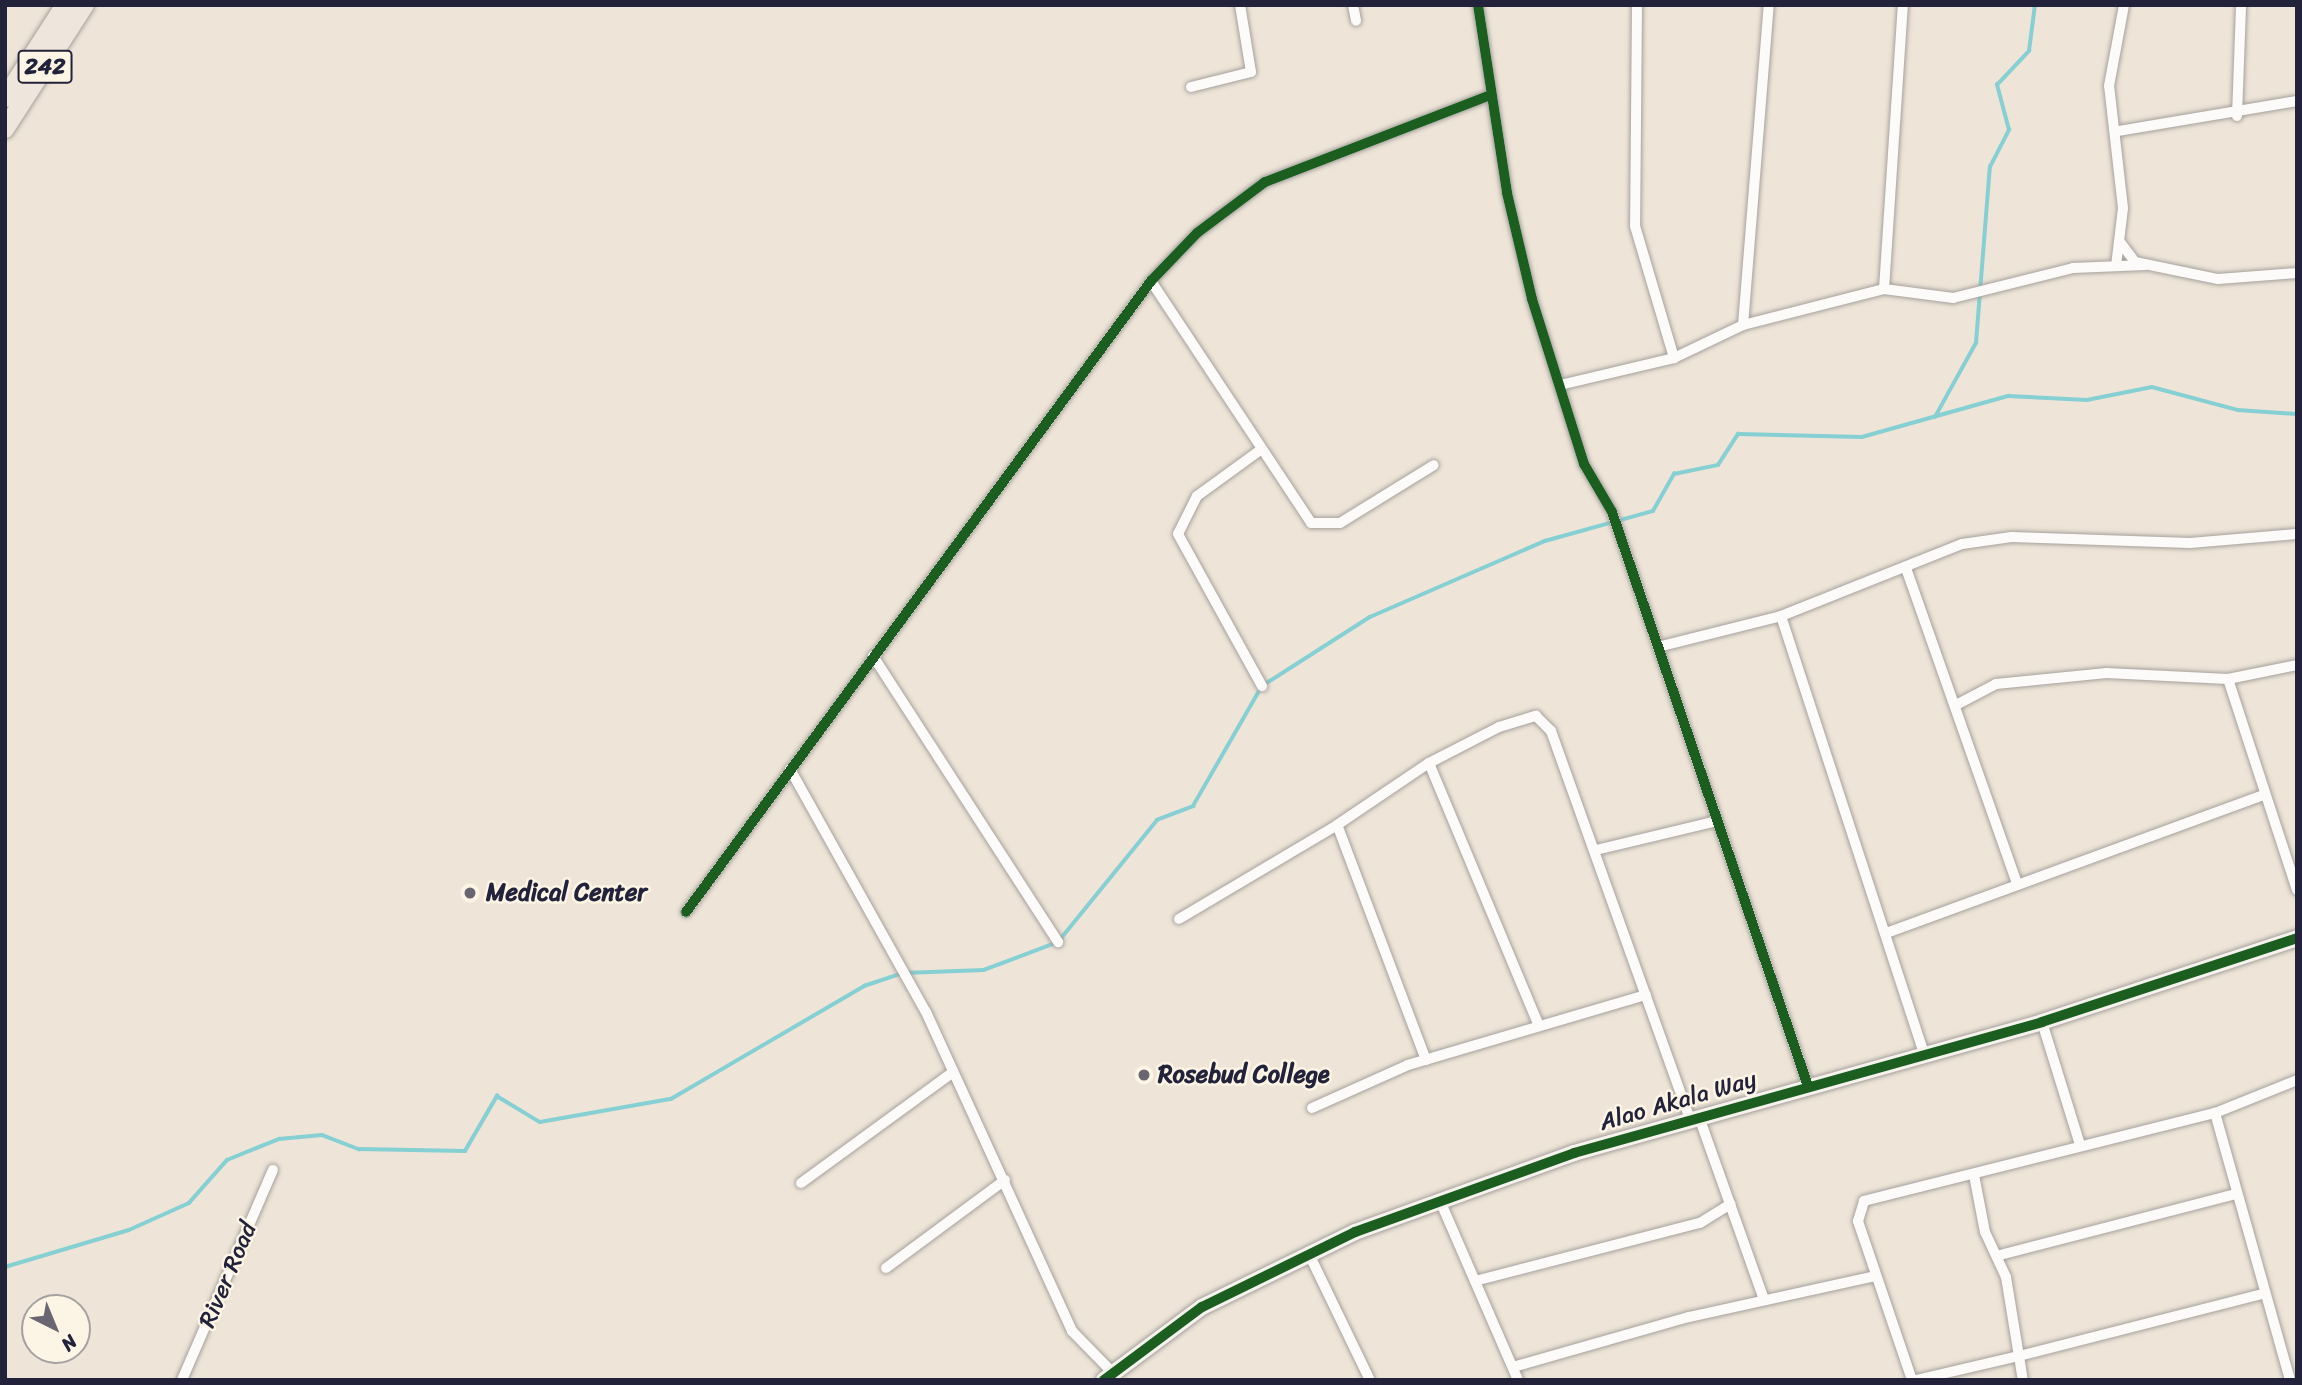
<!DOCTYPE html>
<style>
body{margin:0}
#map{position:relative;width:2302px;height:1385px;overflow:hidden;background:#eee5d8;font-family:Sriracha,sans-serif}
div>[style]{position:absolute}
.stream>*{height:3.5px;margin:-1.75px;padding:0 1.75px;transform-origin:1.75px;border-radius:1.75px;background:#86cfd3}
.roads{filter:drop-shadow(0 0 2px #a6a19d) drop-shadow(0 0 2px #a6a19d)}
.street>*{height:10px;margin:-5px;padding:0 5px;transform-origin:5px;border-radius:5px;background:#fcfbf9}
.secondary>*{height:16px;margin:-8px;padding:0 8px;transform-origin:8px;border-radius:8px;background:#f6f3ee}
.primary>*{height:18px;margin:-9px;padding:0 9px;transform-origin:9px;border-radius:9px;background:#eee6dd}
.cycleway>*{height:10px;margin:-5px;padding:0 5px;transform-origin:5px;border-radius:5px;background:#1b5e20}
.dots>*{width:19px;height:19px;translate:-50% -50%;box-sizing:border-box;border:4px solid #fcf5e5;border-radius:50%}
span{translate:-50% -50%;white-space:nowrap;text-align:center;line-height:1.15;-webkit-text-stroke:5px #fcf5e5;paint-order:stroke}
.shield-label span{padding:2px 5px;background:#fcf5e5;border:2px solid;border-radius:5px;-webkit-text-stroke-width:0}
.shield-label{font-size:23px;color:#22223b;font-weight:700}
.poi-label{font-size:24px;color:#22223b;font-weight:700}
.left{translate:0 -50%;text-align:left}
.street-label{font-size:24px;color:#22223b}
.frame{position:absolute;inset:0;border:7px solid #22223b;pointer-events:none}
.north{position:absolute;left:21px;top:1294px;width:70px;height:70px;box-sizing:border-box;background:#fcf5e5;border:2px solid #a5a1a1;border-radius:50%;rotate:137deg;font-size:19px;font-weight:700;line-height:28px;text-align:center;color:#22223b}
.north::after{content:'';display:block;margin:auto;width:24px;height:32px;background:#696672;clip-path:polygon(50% 0,100% 100%,50% 72%,0 100%)}
</style>
<div id="map">
<div class="stream">
<div style="left:1935px;top:417px;width:85px;rotate:-61deg"></div>
<div style="left:1976px;top:343px;width:177px;rotate:-85.5deg"></div>
<div style="left:1990px;top:167px;width:42px;rotate:-62.8deg"></div>
<div style="left:2009px;top:130px;width:47px;rotate:-104.9deg"></div>
<div style="left:1997px;top:85px;width:47px;rotate:-46.7deg"></div>
<div style="left:2029px;top:51px;width:46px;rotate:-82.6deg"></div>
<div style="left:5px;top:1267px;width:129px;rotate:-16.6deg"></div>
<div style="left:129px;top:1230px;width:66px;rotate:-24.2deg"></div>
<div style="left:189px;top:1203px;width:57px;rotate:-48.5deg"></div>
<div style="left:227px;top:1160px;width:56px;rotate:-22deg"></div>
<div style="left:279px;top:1139px;width:43px;rotate:-5.3deg"></div>
<div style="left:322px;top:1135px;width:40px;rotate:21deg"></div>
<div style="left:359px;top:1149px;width:106px;rotate:1.1deg"></div>
<div style="left:465px;top:1151px;width:64px;rotate:-59.8deg"></div>
<div style="left:497px;top:1096px;width:50px;rotate:31.2deg"></div>
<div style="left:540px;top:1122px;width:133px;rotate:-10deg"></div>
<div style="left:671px;top:1099px;width:224px;rotate:-30.3deg"></div>
<div style="left:864px;top:986px;width:41px;rotate:-18.4deg"></div>
<div style="left:903px;top:973px;width:81px;rotate:-2.1deg"></div>
<div style="left:984px;top:970px;width:79px;rotate:-20.7deg"></div>
<div style="left:1058px;top:942px;width:157px;rotate:-50.9deg"></div>
<div style="left:1157px;top:820px;width:39px;rotate:-21deg"></div>
<div style="left:1193px;top:806px;width:138px;rotate:-60.1deg"></div>
<div style="left:1262px;top:686px;width:128px;rotate:-32.6deg"></div>
<div style="left:1370px;top:617px;width:191px;rotate:-23.5deg"></div>
<div style="left:1545px;top:541px;width:112px;rotate:-15.5deg"></div>
<div style="left:1653px;top:511px;width:43px;rotate:-60.4deg"></div>
<div style="left:1674px;top:474px;width:45px;rotate:-11.6deg"></div>
<div style="left:1718px;top:465px;width:37px;rotate:-57deg"></div>
<div style="left:1738px;top:434px;width:124px;rotate:1.4deg"></div>
<div style="left:1862px;top:437px;width:152px;rotate:-15.7deg"></div>
<div style="left:2008px;top:396px;width:79px;rotate:2.9deg"></div>
<div style="left:2087px;top:400px;width:66px;rotate:-11.3deg"></div>
<div style="left:2152px;top:387px;width:89px;rotate:15deg"></div>
<div style="left:2238px;top:410px;width:59px;rotate:3.9deg"></div>
</div>
<div class="roads">
<div class="street">
<div style="left:1353px;top:5px;width:16px;rotate:79deg"></div>
<div style="left:1478px;top:5px;width:190px;rotate:81.2deg"></div>
<div style="left:1507px;top:193px;width:109px;rotate:76.7deg"></div>
<div style="left:1532px;top:299px;width:173px;rotate:72.5deg"></div>
<div style="left:1584px;top:464px;width:56px;rotate:59.7deg"></div>
<div style="left:1612px;top:512px;width:607px;rotate:71.15deg"></div>
<div style="left:1637px;top:5px;width:221px;rotate:90.5deg"></div>
<div style="left:1635px;top:226px;width:138px;rotate:73.5deg"></div>
<div style="left:1191px;top:87px;width:62px;rotate:-14deg"></div>
<div style="left:1251px;top:72px;width:68px;rotate:-99.3deg"></div>
<div style="left:2237px;top:116px;width:111px;rotate:-87.9deg"></div>
<div style="left:2118px;top:131px;width:181px;rotate:-9.5deg"></div>
<div style="left:2120px;top:242px;width:25px;rotate:53deg"></div>
<div style="left:2135px;top:262px;width:85px;rotate:11.6deg"></div>
<div style="left:2218px;top:279px;width:79px;rotate:-4.3deg"></div>
<div style="left:2116px;top:266px;width:58px;rotate:-83.1deg"></div>
<div style="left:2123px;top:208px;width:123px;rotate:-96.5deg"></div>
<div style="left:2109px;top:86px;width:82px;rotate:-79.5deg"></div>
<div style="left:1151px;top:281px;width:290px;rotate:56.5deg"></div>
<div style="left:1311px;top:523px;width:29px"></div>
<div style="left:1340px;top:523px;width:110px;rotate:-31.7deg"></div>
<div style="left:1884px;top:289px;width:285px;rotate:-86.2deg"></div>
<div style="left:1743px;top:325px;width:321px;rotate:-85.4deg"></div>
<div style="left:1560px;top:385px;width:117px;rotate:-13.3deg"></div>
<div style="left:1674px;top:358px;width:76px;rotate:-25.6deg"></div>
<div style="left:1743px;top:325px;width:146px;rotate:-14.3deg"></div>
<div style="left:1884px;top:289px;width:70px;rotate:7.4deg"></div>
<div style="left:1953px;top:298px;width:124px;rotate:-14deg"></div>
<div style="left:2073px;top:268px;width:72px;rotate:-2.4deg"></div>
<div style="left:1259px;top:451px;width:77px;rotate:144deg"></div>
<div style="left:1197px;top:496px;width:42px;rotate:116.6deg"></div>
<div style="left:1178px;top:534px;width:174px;rotate:61.1deg"></div>
<div style="left:1907px;top:571px;width:329px;rotate:70.6deg"></div>
<div style="left:1781px;top:616px;width:461px;rotate:71.9deg"></div>
<div style="left:1658px;top:647px;width:127px;rotate:-14.1deg"></div>
<div style="left:1781px;top:616px;width:195px;rotate:-21.7deg"></div>
<div style="left:1962px;top:544px;width:50px;rotate:-8deg"></div>
<div style="left:2012px;top:537px;width:178px;rotate:1.9deg"></div>
<div style="left:2190px;top:543px;width:107px;rotate:-4.8deg"></div>
<div style="left:873px;top:656px;width:341px;rotate:57.1deg"></div>
<div style="left:2228px;top:679px;width:222px;rotate:71.9deg"></div>
<div style="left:1956px;top:705px;width:45px;rotate:-27.7deg"></div>
<div style="left:1996px;top:684px;width:111px;rotate:-5.7deg"></div>
<div style="left:2106px;top:673px;width:122px;rotate:2.8deg"></div>
<div style="left:2228px;top:679px;width:70px;rotate:-11.5deg"></div>
<div style="left:1429px;top:763px;width:285px;rotate:67.3deg"></div>
<div style="left:790px;top:769px;width:278px;rotate:60.8deg"></div>
<div style="left:926px;top:1012px;width:351px;rotate:65.4deg"></div>
<div style="left:1072px;top:1331px;width:57px;rotate:45.7deg"></div>
<div style="left:1596px;top:850px;width:124px;rotate:-13.5deg"></div>
<div style="left:686px;top:912px;width:784px;rotate:-53.61deg"></div>
<div style="left:1151px;top:281px;width:66px;rotate:-46.2deg"></div>
<div style="left:1197px;top:233px;width:85px;rotate:-36.9deg"></div>
<div style="left:1265px;top:182px;width:242px;rotate:-21.1deg"></div>
<div style="left:1179px;top:919px;width:184px;rotate:-30.7deg"></div>
<div style="left:1889px;top:932px;width:396px;rotate:-20.1deg"></div>
<div style="left:2042px;top:1022px;width:129px;rotate:72.8deg"></div>
<div style="left:1426px;top:1060px;width:251px;rotate:-110.7deg"></div>
<div style="left:1337px;top:825px;width:111px;rotate:-34deg"></div>
<div style="left:1429px;top:763px;width:79px;rotate:-27.2deg"></div>
<div style="left:1499px;top:727px;width:39px;rotate:-17deg"></div>
<div style="left:1536px;top:716px;width:21px;rotate:45deg"></div>
<div style="left:1551px;top:731px;width:412px;rotate:70.3deg"></div>
<div style="left:1312px;top:1108px;width:105px;rotate:-24.1deg"></div>
<div style="left:1408px;top:1065px;width:248px;rotate:-16.4deg"></div>
<div style="left:2215px;top:1113px;width:277px;rotate:74.3deg"></div>
<div style="left:1699px;top:1117px;width:194px;rotate:70.4deg"></div>
<div style="left:1974px;top:1175px;width:58px;rotate:79.1deg"></div>
<div style="left:1985px;top:1232px;width:50px;rotate:65deg"></div>
<div style="left:2006px;top:1277px;width:80px;rotate:80.7deg"></div>
<div style="left:2019px;top:1356px;width:252px;rotate:-14.3deg"></div>
<div style="left:801px;top:1183px;width:187px;rotate:-36.1deg"></div>
<div style="left:1441px;top:1203px;width:193px;rotate:66.5deg"></div>
<div style="left:1308px;top:1252px;width:142px;rotate:64.2deg"></div>
<div style="left:2000px;top:1255px;width:244px;rotate:-14.5deg"></div>
<div style="left:886px;top:1268px;width:148px;rotate:-36.5deg"></div>
<div style="left:1475px;top:1281px;width:232px;rotate:-14.5deg"></div>
<div style="left:1700px;top:1223px;width:36px;rotate:-32deg"></div>
<div style="left:1513px;top:1367px;width:183px;rotate:-15.9deg"></div>
<div style="left:1689px;top:1317px;width:190px;rotate:-12.4deg"></div>
<div style="left:182px;top:1380px;width:229px;rotate:-66.6deg"></div>
<div style="left:1912px;top:1380px;width:168px;rotate:-108.8deg"></div>
<div style="left:1858px;top:1221px;width:21px;rotate:-73deg"></div>
<div style="left:1864px;top:1201px;width:362px;rotate:-14.1deg"></div>
<div style="left:2215px;top:1113px;width:88px;rotate:-21.9deg"></div>
<div style="left:1916px;top:1380px;width:106px;rotate:-13.1deg"></div>
<div style="left:2019px;top:1356px;width:24px;rotate:81deg"></div>
</div>
<div class="secondary">
<div style="left:1104px;top:1380px;width:122px;rotate:-36.7deg"></div>
<div style="left:1202px;top:1307px;width:170px;rotate:-26.1deg"></div>
<div style="left:1355px;top:1232px;width:233px;rotate:-19.8deg"></div>
<div style="left:1574px;top:1153px;width:486px;rotate:-15.6deg"></div>
<div style="left:2042px;top:1022px;width:268px;rotate:-18.2deg"></div>
</div>
<div class="primary">
<div style="left:5px;top:98px;width:111px;rotate:-57.2deg"></div>
<div style="left:5px;top:129px;width:148px;rotate:-57.2deg"></div>
</div>
</div>
<div class="cycleway">
<div style="left:1478px;top:5px;width:190px;rotate:81.2deg"></div>
<div style="left:1507px;top:193px;width:109px;rotate:76.7deg"></div>
<div style="left:1532px;top:299px;width:173px;rotate:72.5deg"></div>
<div style="left:1584px;top:464px;width:56px;rotate:59.7deg"></div>
<div style="left:1612px;top:512px;width:607px;rotate:71.15deg"></div>
<div style="left:686px;top:912px;width:784px;rotate:-53.61deg"></div>
<div style="left:1151px;top:281px;width:66px;rotate:-46.2deg"></div>
<div style="left:1197px;top:233px;width:85px;rotate:-36.9deg"></div>
<div style="left:1265px;top:182px;width:242px;rotate:-21.1deg"></div>
<div style="left:1104px;top:1380px;width:122px;rotate:-36.7deg"></div>
<div style="left:1202px;top:1307px;width:170px;rotate:-26.1deg"></div>
<div style="left:1355px;top:1232px;width:233px;rotate:-19.8deg"></div>
<div style="left:1574px;top:1153px;width:486px;rotate:-15.6deg"></div>
<div style="left:2042px;top:1022px;width:268px;rotate:-18.2deg"></div>
</div>
<div class="dots">
<div style="left:470px;top:893px;background:#696672"></div>
<div style="left:1144px;top:1075px;background:#696672"></div>
</div>
<div class="shield-label">
<span style="left:45px;top:67px">242</span>
</div>
<div class="poi-label">
<span class="left" style="left:486px;top:893px">Medical Center</span>
<span class="left" style="left:1158px;top:1075px">Rosebud College</span>
</div>
<div class="street-label">
<span style="left:1678px;top:1101px;rotate:-16deg">Alao Akala Way</span>
<span style="left:228px;top:1275px;rotate:-67deg">River Road</span>
</div>
<div class="frame"></div>
<div class="north">N</div>
</div>
